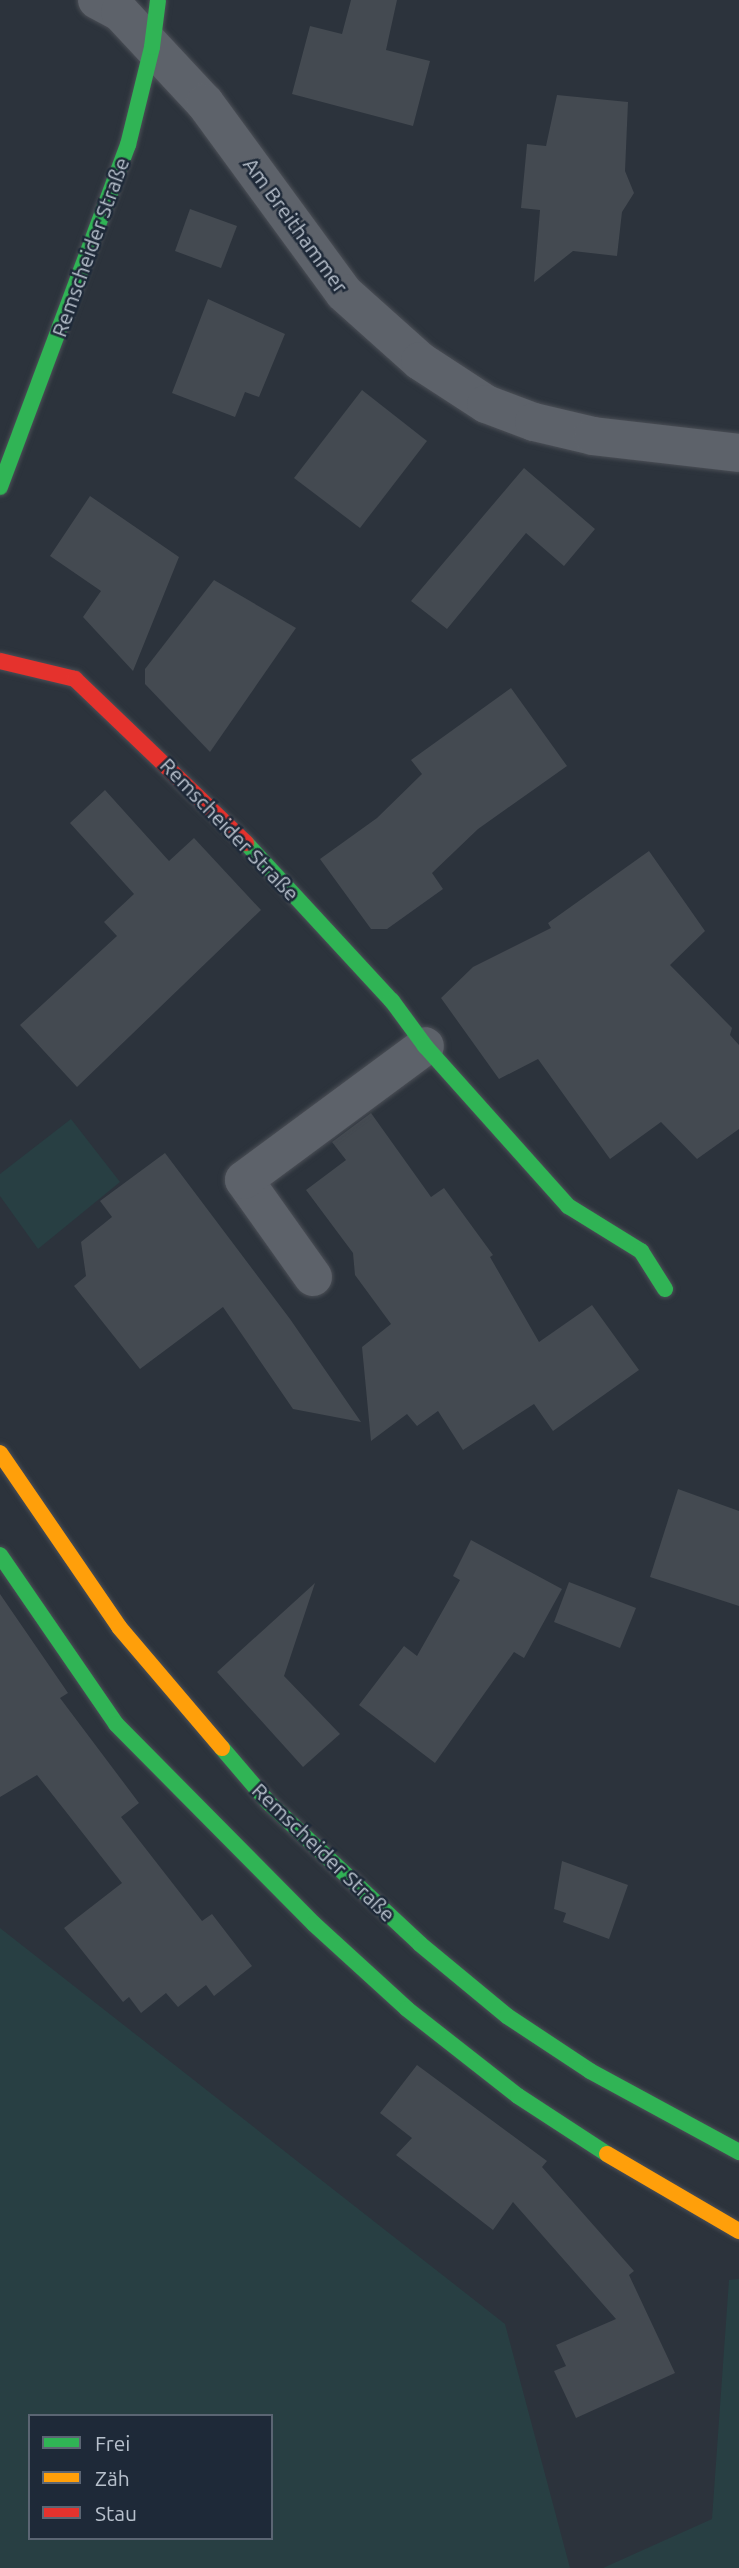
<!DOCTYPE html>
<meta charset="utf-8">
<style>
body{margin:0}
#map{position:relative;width:739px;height:2568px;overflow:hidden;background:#2c333c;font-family:Ubuntu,sans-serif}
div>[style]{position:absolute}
.green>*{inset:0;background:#283f43}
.building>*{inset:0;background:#444a51}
.roads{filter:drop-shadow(0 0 2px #4b4f56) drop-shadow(0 0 2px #4b4f56)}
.street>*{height:38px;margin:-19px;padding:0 19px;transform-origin:19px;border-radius:19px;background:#5d626a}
.fast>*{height:16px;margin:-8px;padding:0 8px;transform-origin:8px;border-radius:8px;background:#30b455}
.slow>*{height:16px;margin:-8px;padding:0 8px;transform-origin:8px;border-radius:8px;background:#ff9f0a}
.jam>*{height:16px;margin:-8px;padding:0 8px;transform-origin:8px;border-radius:8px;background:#e5322d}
span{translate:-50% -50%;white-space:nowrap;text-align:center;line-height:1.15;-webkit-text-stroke:5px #1e2938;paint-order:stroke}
.street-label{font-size:21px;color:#b7c0cc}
.legend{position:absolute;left:28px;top:2414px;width:245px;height:126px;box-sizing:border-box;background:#1e2938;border:2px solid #5b6573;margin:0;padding:9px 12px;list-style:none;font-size:21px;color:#b7c0cc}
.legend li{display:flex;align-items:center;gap:14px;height:35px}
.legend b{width:35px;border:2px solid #5b6573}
</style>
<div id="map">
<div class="green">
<div style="clip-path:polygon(71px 1119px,120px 1182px,38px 1249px,0 1196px,0 1174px)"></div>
<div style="clip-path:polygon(evenodd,0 1928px,505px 2324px,570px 2568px,0 2568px,0 1928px,30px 2416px,271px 2416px,271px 2538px,30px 2538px,30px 2416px)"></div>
<div style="clip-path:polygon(739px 2279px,739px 2568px,603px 2568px,712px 2519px,729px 2280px)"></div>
</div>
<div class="building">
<div style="clip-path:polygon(351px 0,397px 0,386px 50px,430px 61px,413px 126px,292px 94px,310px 26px,342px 34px)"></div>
<div style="clip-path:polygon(557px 95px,628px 102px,625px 171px,634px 193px,622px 212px,617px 256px,573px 251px,534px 282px,540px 210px,521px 208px,527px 144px,546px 146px)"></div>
<div style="clip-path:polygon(190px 209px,237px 226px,221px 268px,175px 251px)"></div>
<div style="clip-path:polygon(208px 299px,285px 334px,259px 397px,245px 392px,235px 417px,172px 393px)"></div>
<div style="clip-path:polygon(362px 390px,427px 441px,360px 528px,294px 478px)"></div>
<div style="clip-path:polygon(524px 468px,595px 529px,564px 566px,526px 533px,447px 629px,411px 601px)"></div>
<div style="clip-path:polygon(90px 496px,179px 557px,133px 671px,83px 617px,101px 591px,50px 556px)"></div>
<div style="clip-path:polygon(214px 580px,296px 628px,210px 752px,145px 684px,145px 669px)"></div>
<div style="clip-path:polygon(511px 688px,567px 766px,478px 829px,432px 873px,443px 889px,387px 929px,371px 929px,320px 859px,377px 818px,422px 774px,411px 760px)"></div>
<div style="clip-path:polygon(105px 790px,169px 861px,194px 838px,261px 910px,77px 1087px,20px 1025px,117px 936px,104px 922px,134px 894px,70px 823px)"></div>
<div style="clip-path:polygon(649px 851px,705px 931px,670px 965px,732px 1028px,730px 1035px,739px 1045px,739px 1129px,697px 1159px,661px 1122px,610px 1159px,538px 1059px,499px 1079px,441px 998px,473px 967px,551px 928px,548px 923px)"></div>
<div style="clip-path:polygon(371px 1113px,431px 1197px,444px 1188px,493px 1255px,490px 1257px,539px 1342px,592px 1305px,639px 1370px,553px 1431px,534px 1404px,463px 1450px,438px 1411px,417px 1426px,407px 1414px,371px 1441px,362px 1347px,391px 1324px,355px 1275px,353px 1253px,306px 1190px,346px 1160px,332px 1142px)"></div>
<div style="clip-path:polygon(165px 1153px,290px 1319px,361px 1422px,293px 1409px,223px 1307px,140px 1369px,74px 1286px,86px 1276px,81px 1242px,112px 1217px,100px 1201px)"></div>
<div style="clip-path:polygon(678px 1489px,739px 1511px,739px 1606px,650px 1577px)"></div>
<div style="clip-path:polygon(471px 1540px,562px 1589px,524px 1658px,514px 1652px,435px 1763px,359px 1705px,404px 1646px,417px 1656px,460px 1580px,453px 1576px)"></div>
<div style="clip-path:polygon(569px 1582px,636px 1608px,620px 1648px,554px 1622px)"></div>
<div style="clip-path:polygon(315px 1583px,284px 1676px,340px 1734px,303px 1767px,217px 1672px)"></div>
<div style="clip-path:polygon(0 1594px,68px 1693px,60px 1698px,139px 1803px,121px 1817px,202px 1921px,212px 1914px,252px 1966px,214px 1996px,206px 1985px,178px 2007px,166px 1993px,141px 2013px,129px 1997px,123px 2002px,64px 1928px,122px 1883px,37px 1775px,0 1797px)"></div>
<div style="clip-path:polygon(562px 1861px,628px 1885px,609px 1939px,563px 1922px,566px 1913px,554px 1909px)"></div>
<div style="clip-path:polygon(417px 2065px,547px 2161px,542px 2167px,634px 2271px,629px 2275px,675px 2373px,576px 2418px,554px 2371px,566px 2366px,556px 2345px,616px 2319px,513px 2202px,493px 2230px,396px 2155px,412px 2138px,380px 2113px)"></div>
</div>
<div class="roads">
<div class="street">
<div style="left:97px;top:0;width:26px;rotate:28deg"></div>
<div style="left:120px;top:12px;width:125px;rotate:47deg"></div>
<div style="left:205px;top:103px;width:235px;rotate:53.8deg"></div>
<div style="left:344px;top:293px;width:102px;rotate:41.8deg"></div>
<div style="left:420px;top:361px;width:79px;rotate:33.1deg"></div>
<div style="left:486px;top:404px;width:51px;rotate:20.6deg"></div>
<div style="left:534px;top:422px;width:61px;rotate:13.3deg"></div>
<div style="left:593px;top:436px;width:147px;rotate:6.6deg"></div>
<div style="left:313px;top:1277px;width:119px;rotate:-125.4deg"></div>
<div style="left:244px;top:1180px;width:225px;rotate:-36.5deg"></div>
</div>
<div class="fast">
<div style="left:0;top:487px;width:365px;rotate:-69.5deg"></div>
<div style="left:128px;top:145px;width:101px;rotate:-76.2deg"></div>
<div style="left:152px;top:47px;width:47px;rotate:-82.7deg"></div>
<div style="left:246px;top:843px;width:215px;rotate:47.3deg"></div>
<div style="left:392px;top:1001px;width:56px;rotate:53.7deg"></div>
<div style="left:425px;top:1046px;width:215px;rotate:48.2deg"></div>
<div style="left:568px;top:1206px;width:86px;rotate:31.7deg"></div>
<div style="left:641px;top:1251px;width:45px;rotate:57.7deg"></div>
<div style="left:0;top:1555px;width:205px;rotate:55.5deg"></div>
<div style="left:116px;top:1724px;width:281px;rotate:45.3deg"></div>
<div style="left:314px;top:1924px;width:126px;rotate:42.4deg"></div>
<div style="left:407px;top:2009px;width:141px;rotate:38.1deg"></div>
<div style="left:518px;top:2096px;width:106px;rotate:33.1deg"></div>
<div style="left:222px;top:1748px;width:72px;rotate:49.5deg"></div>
<div style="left:269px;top:1803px;width:207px;rotate:43deg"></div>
<div style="left:420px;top:1944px;width:113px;rotate:39.6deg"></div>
<div style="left:507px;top:2016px;width:100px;rotate:33.5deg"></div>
<div style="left:590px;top:2071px;width:170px;rotate:28.5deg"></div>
</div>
<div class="slow">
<div style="left:0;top:1453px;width:211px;rotate:55.6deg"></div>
<div style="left:119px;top:1627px;width:159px;rotate:49.6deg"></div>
<div style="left:607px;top:2154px;width:153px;rotate:30.3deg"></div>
</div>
<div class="jam">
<div style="left:0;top:661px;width:77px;rotate:13.5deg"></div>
<div style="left:75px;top:679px;width:237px;rotate:43.8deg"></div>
</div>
</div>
<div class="street-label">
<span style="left:296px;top:225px;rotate:54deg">Am Breithammer</span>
<span style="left:90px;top:247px;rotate:-70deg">Remscheider Straße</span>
<span style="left:230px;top:829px;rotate:46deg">Remscheider Straße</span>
<span style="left:324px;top:1852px;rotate:44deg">Remscheider Straße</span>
</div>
<ul class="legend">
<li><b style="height:9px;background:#30b455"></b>Frei</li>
<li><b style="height:9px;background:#ff9f0a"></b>Zäh</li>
<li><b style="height:9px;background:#e5322d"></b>Stau</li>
</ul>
</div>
